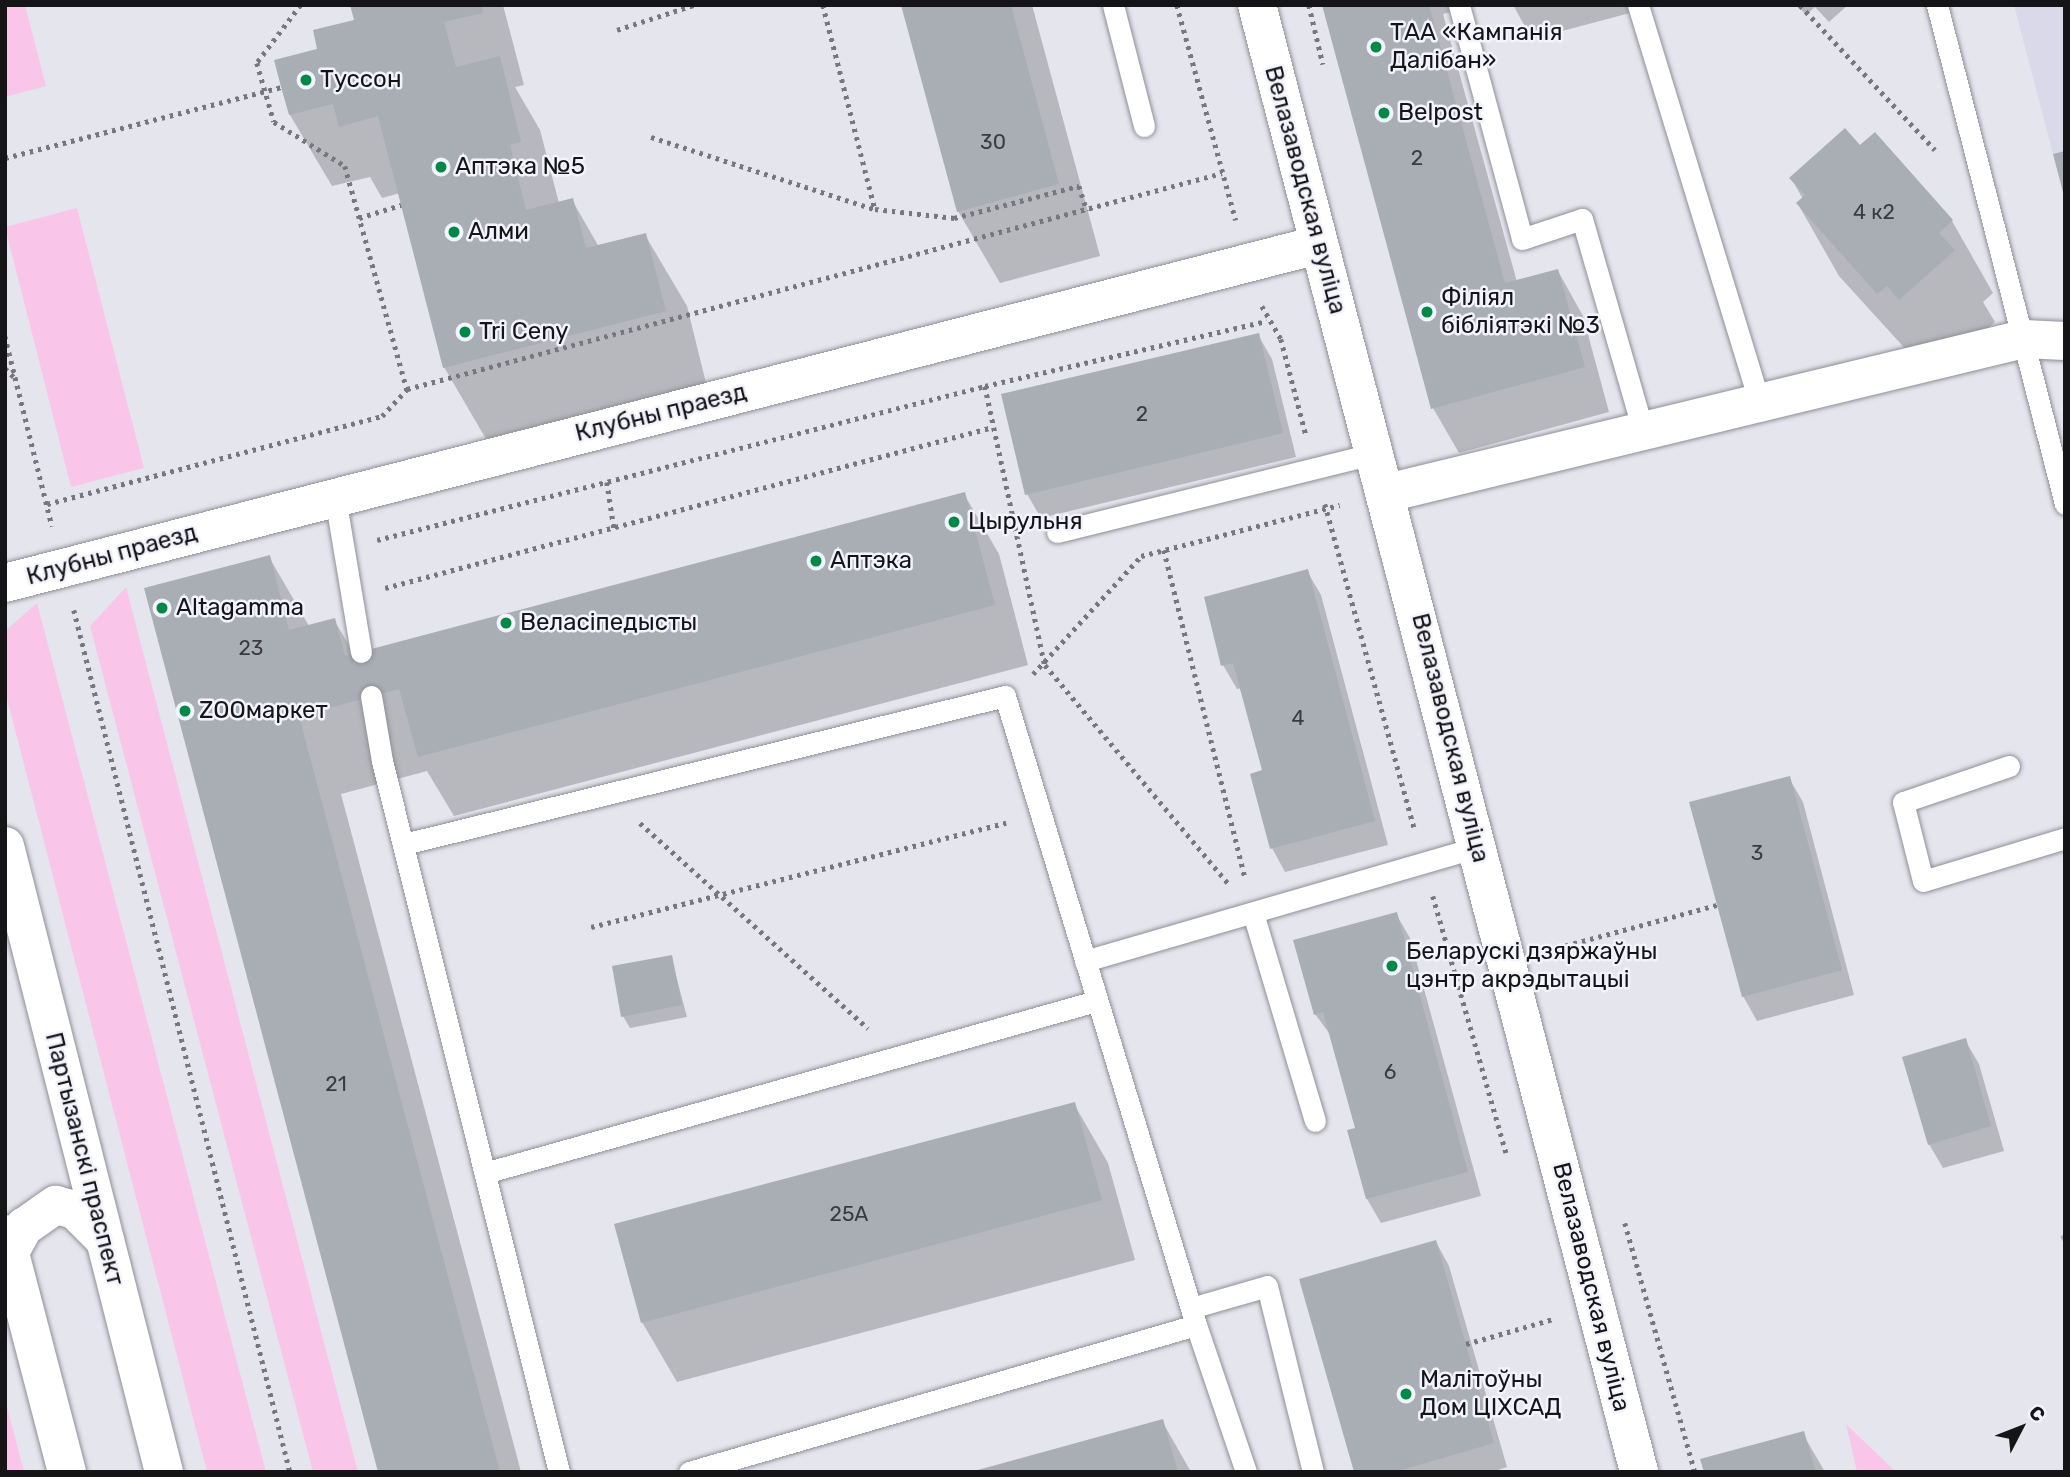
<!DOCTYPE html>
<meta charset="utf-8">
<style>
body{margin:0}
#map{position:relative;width:2070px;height:1477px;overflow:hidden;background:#e5e5ee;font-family:Rubik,sans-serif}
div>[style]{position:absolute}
.built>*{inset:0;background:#d9d9e9}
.green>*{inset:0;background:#f9c6e9}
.shadow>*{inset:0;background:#0003}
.building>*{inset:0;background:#a9aeb5}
.path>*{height:4.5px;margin-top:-2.25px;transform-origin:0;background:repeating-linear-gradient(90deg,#77777d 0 3.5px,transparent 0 8.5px)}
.roads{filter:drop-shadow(0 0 2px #8f8f97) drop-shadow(0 0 2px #8f8f97)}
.service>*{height:21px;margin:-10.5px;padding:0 10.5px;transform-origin:10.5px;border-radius:10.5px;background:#fff}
.minor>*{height:38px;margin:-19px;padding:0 19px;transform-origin:19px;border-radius:19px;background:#fff}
.primary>*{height:38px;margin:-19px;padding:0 19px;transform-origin:19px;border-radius:19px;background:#fff}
.dots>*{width:19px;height:19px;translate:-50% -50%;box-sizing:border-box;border:4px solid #f2f3fc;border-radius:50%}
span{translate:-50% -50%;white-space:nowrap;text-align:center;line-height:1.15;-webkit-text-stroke:5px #f2f3fc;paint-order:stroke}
.number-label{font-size:21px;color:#3a3b3f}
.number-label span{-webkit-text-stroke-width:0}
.poi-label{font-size:24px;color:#151518}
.left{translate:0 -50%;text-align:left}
.street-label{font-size:24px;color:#151518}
.frame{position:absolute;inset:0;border:7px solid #151518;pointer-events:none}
.north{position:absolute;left:1986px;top:1393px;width:70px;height:70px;-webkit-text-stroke:5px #f2f3fc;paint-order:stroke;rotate:48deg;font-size:19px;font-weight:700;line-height:28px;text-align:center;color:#151518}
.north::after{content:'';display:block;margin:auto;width:24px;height:32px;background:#151518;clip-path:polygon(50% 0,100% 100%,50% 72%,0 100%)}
</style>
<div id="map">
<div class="built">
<div style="clip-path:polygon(2014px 5px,2065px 5px,2065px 199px,2053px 154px)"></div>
</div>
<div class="green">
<div style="clip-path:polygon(5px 5px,25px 5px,46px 86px,5px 97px)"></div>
<div style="clip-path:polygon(77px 208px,144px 468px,71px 487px,5px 227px)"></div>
<div style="clip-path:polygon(126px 587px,358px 1472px,313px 1472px,90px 626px)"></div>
<div style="clip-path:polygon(37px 603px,266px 1472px,207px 1472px,5px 691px,5px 631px)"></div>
<div style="clip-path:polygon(5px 1399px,24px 1472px,5px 1472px)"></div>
<div style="clip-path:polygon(1846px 1424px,1896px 1472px,1857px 1472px)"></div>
</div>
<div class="shadow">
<div style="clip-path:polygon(352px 5px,503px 5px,524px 85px,515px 87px,540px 130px,559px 203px,572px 200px,599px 247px,645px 235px,687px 306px,706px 383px,486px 439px,444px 367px,400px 193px,382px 198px,370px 177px,332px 186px,290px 115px,320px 50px,356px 21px)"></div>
<div style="clip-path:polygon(903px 5px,1032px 5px,1100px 256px,1000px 283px,958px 211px)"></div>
<div style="clip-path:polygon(1324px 5px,1474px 5px,1443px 14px,1517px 282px,1558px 271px,1583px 316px,1609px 412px,1459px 453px,1433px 408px)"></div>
<div style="clip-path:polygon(1513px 5px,1628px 5px,1630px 13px,1532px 39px)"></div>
<div style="clip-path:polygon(1797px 5px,1848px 5px,1829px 22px,1815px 7px,1806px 15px)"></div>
<div style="clip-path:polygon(1860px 147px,1952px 221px,1993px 293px,1983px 302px,1995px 322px,1941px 371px,1920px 365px,1839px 276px,1798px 204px,1803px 199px,1791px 178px)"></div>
<div style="clip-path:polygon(1258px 335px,1272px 359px,1296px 457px,1041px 518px,1027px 494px)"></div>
<div style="clip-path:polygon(964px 494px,999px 554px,1028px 665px,454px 816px,427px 771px,341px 794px,521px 1472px,380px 1472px,269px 557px,309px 626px,334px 620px,355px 655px)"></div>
<div style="clip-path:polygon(1307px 571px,1321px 595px,1388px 845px,1285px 872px,1272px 848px,1264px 771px,1242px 688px,1237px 689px,1223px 665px)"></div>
<div style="clip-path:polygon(1789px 778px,1803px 802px,1854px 995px,1757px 1021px,1743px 996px)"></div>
<div style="clip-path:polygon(1396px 914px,1410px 938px,1481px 1196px,1381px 1223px,1367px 1199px,1357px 1130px,1332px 1037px,1315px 1014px)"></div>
<div style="clip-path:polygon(671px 957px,687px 1017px,630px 1028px,623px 1016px)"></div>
<div style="clip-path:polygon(1965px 1040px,1979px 1064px,2004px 1151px,1943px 1168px,1929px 1144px)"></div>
<div style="clip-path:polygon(1074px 1104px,1108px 1163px,1135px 1260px,677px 1382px,642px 1322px)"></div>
<div style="clip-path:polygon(2065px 1233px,2065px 1244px,2060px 1237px)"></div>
<div style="clip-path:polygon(1436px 1242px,1449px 1266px,1507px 1467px,1492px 1472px,1355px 1472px)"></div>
<div style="clip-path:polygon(1162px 1421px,1191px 1472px,976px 1472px)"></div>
<div style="clip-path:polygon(1803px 1434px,1825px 1472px,1706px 1472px)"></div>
</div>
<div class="building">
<div style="clip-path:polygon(350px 5px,482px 5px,483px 13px,444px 22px,456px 67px,500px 56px,521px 142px,510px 145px,526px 210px,573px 198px,586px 248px,646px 233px,666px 311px,443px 368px,378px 116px,339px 127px,333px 104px,289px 115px,281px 87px,274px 60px,317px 49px,313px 30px,354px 20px)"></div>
<div style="clip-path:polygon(901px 5px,1011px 5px,1059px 184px,957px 212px)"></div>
<div style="clip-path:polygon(1322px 5px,1429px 5px,1505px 283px,1558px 269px,1585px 367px,1431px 409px)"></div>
<div style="clip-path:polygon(1845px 128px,1860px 145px,1875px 132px,1953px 220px,1939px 233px,1955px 250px,1899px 300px,1887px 286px,1877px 294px,1796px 203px,1805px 195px,1789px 178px)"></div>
<div style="clip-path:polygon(2065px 151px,2065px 196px,2064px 196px,2053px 154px)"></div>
<div style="clip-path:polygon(1259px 333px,1283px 433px,1025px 495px,1001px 394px)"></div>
<div style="clip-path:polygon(965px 492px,995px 605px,418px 757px,399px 689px,299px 716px,500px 1472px,378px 1472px,144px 588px,270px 555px,289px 630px,335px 618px,345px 656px)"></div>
<div style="clip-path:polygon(1308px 569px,1375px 821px,1270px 849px,1250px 774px,1262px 770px,1233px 663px,1221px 666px,1204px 597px)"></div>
<div style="clip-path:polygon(1790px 776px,1842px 970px,1742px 997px,1689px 802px)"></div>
<div style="clip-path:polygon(1397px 912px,1468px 1172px,1366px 1199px,1347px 1130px,1355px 1128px,1323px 1012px,1314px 1015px,1293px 940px)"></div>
<div style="clip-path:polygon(672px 955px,682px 1005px,621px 1017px,612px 966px)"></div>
<div style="clip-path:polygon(1966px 1038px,1991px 1126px,1928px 1145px,1902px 1057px)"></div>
<div style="clip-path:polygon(1075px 1102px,1102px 1200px,641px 1323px,614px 1224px)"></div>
<div style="clip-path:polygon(1436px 1240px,1494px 1443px,1395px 1472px,1354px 1472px,1299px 1279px)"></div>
<div style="clip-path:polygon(1163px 1419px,1178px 1472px,974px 1472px,974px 1471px)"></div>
<div style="clip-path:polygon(1804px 1431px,1816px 1472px,1704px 1472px,1700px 1459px)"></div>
</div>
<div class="path">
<div style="left:301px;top:5px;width:73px;rotate:127.2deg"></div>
<div style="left:257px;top:63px;width:61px;rotate:73.9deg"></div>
<div style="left:274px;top:122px;width:84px;rotate:31.8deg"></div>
<div style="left:345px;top:166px;width:231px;rotate:74.5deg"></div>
<div style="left:823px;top:5px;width:211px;rotate:75.7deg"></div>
<div style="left:875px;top:209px;width:80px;rotate:6.5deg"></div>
<div style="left:954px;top:218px;width:129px;rotate:-14.4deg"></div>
<div style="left:1079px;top:186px;width:26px;rotate:72deg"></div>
<div style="left:1177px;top:5px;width:223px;rotate:74.7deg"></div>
<div style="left:1309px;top:5px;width:61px;rotate:76.7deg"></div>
<div style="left:1800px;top:5px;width:198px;rotate:47deg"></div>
<div style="left:617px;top:30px;width:81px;rotate:-18deg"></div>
<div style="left:651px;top:137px;width:234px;rotate:17.9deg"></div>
<div style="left:5px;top:158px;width:285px;rotate:-14.4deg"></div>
<div style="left:359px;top:218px;width:44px;rotate:-17.2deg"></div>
<div style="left:1262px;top:306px;width:38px;rotate:60deg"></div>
<div style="left:1281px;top:339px;width:99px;rotate:75.4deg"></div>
<div style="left:5px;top:336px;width:196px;rotate:76.1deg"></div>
<div style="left:5px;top:368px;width:16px;rotate:45deg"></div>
<div style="left:985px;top:386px;width:285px;rotate:77.9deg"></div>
<div style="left:1045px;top:665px;width:285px;rotate:50deg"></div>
<div style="left:607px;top:482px;width:47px;rotate:81.3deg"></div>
<div style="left:47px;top:504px;width:346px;rotate:-14.7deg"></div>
<div style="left:382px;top:416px;width:37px;rotate:-47deg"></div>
<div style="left:407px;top:389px;width:843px;rotate:-14.84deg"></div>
<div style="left:1325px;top:504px;width:338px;rotate:74.6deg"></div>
<div style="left:377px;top:540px;width:627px;rotate:-14.21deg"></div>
<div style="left:985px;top:386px;width:289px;rotate:-13deg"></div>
<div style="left:1164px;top:550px;width:338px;rotate:76.1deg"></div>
<div style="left:385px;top:588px;width:629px;rotate:-14.83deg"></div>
<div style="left:74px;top:610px;width:889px;rotate:75.93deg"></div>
<div style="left:1033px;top:674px;width:160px;rotate:-47.5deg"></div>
<div style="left:1141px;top:556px;width:205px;rotate:-14.4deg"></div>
<div style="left:640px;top:823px;width:307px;rotate:42deg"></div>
<div style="left:1433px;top:896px;width:267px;rotate:74.1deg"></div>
<div style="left:591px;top:927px;width:428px;rotate:-14.1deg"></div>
<div style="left:1549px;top:950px;width:174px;rotate:-15deg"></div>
<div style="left:1625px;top:1223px;width:259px;rotate:74.3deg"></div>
<div style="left:1466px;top:1344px;width:91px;rotate:-16deg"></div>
</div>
<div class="roads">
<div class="service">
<div style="left:1113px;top:5px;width:125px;rotate:75.6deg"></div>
<div style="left:1459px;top:5px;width:242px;rotate:74.9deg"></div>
<div style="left:1522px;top:239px;width:63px;rotate:-18.4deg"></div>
<div style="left:1582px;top:219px;width:220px;rotate:73.9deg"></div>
<div style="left:1638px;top:5px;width:413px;rotate:73deg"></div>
<div style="left:1937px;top:5px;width:515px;rotate:75.61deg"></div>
<div style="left:335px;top:497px;width:157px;rotate:80.5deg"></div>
<div style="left:1057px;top:532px;width:329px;rotate:-13.9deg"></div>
<div style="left:371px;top:696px;width:66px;rotate:80.4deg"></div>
<div style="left:382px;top:761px;width:733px;rotate:76.02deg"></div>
<div style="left:2009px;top:766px;width:112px;rotate:161.2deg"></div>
<div style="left:1903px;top:802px;width:81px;rotate:75.8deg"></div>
<div style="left:1923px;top:881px;width:148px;rotate:-16.8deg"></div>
<div style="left:404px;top:844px;width:619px;rotate:-13.83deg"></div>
<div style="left:1005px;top:696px;width:657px;rotate:73.11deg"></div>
<div style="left:1196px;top:1325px;width:155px;rotate:71.2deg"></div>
<div style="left:1253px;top:913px;width:217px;rotate:73.4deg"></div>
<div style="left:1085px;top:961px;width:409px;rotate:-16.2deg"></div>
<div style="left:488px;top:1172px;width:632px;rotate:-15.71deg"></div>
<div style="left:1191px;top:1308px;width:79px;rotate:-16.1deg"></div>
<div style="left:1267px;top:1286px;width:192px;rotate:76.1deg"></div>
<div style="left:689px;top:1472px;width:528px;rotate:-16.17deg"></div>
</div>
<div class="minor">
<div style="left:1257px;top:5px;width:1516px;rotate:75.4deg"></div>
<div style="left:1387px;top:493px;width:655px;rotate:-13.59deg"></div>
<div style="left:2024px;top:339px;width:41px;rotate:2.8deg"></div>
<div style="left:5px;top:583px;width:1356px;rotate:-14.44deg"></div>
</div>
<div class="primary">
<div style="left:5px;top:846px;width:646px;rotate:75.75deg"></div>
<div style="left:5px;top:1234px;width:246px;rotate:75.4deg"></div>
<div style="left:10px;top:1252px;width:29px;rotate:-61deg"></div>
<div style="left:24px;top:1227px;width:39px;rotate:-35deg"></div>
<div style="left:56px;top:1205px;width:20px;rotate:15deg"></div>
<div style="left:75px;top:1210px;width:42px;rotate:45deg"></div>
</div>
</div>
<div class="dots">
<div style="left:1376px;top:47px;background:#084"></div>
<div style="left:306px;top:80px;background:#084"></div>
<div style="left:1384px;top:113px;background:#084"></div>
<div style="left:441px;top:167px;background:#084"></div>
<div style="left:454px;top:232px;background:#084"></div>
<div style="left:1427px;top:312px;background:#084"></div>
<div style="left:465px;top:332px;background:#084"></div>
<div style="left:954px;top:522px;background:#084"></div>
<div style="left:816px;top:561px;background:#084"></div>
<div style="left:162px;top:608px;background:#084"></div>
<div style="left:506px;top:623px;background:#084"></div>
<div style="left:185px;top:711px;background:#084"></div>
<div style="left:1392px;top:966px;background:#084"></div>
<div style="left:1406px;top:1394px;background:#084"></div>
</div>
<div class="number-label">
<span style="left:993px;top:142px">30</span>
<span style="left:1417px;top:158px">2</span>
<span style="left:1874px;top:212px">4 к2</span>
<span style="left:1142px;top:414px">2</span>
<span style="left:251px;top:648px">23</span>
<span style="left:1298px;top:718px">4</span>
<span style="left:1757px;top:853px">3</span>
<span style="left:1390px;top:1072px">6</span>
<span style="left:336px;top:1084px">21</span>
<span style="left:849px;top:1214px">25А</span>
</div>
<div class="poi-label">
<span class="left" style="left:1390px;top:47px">ТАА «Кампанія<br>Далібан»</span>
<span class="left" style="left:320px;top:80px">Туссон</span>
<span class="left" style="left:1398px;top:113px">Belpost</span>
<span class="left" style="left:455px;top:167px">Аптэка №5</span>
<span class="left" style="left:468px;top:232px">Алми</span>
<span class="left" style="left:1441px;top:312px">Філіял<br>бібліятэкі №3</span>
<span class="left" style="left:479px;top:332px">Tri Ceny</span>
<span class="left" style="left:968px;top:522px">Цырульня</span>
<span class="left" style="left:830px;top:561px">Аптэка</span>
<span class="left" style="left:176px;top:608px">Altagamma</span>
<span class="left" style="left:520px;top:623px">Веласіпедысты</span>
<span class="left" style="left:199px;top:711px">ZOOмаркет</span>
<span class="left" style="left:1406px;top:966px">Беларускі дзяржаўны<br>цэнтр акрэдытацыі</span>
<span class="left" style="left:1420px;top:1394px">Малітоўны<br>Дом ЦІХСАД</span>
</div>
<div class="street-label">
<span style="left:1305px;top:190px;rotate:75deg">Велазаводская вуліца</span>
<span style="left:661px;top:413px;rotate:-14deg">Клубны праезд</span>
<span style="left:112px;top:555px;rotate:-15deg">Клубны праезд</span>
<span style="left:1450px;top:738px;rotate:76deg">Велазаводская вуліца</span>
<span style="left:84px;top:1159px;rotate:76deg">Партызанскі праспект</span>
<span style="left:1591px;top:1287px;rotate:76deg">Велазаводская вуліца</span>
</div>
<div class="frame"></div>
<div class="north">С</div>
</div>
